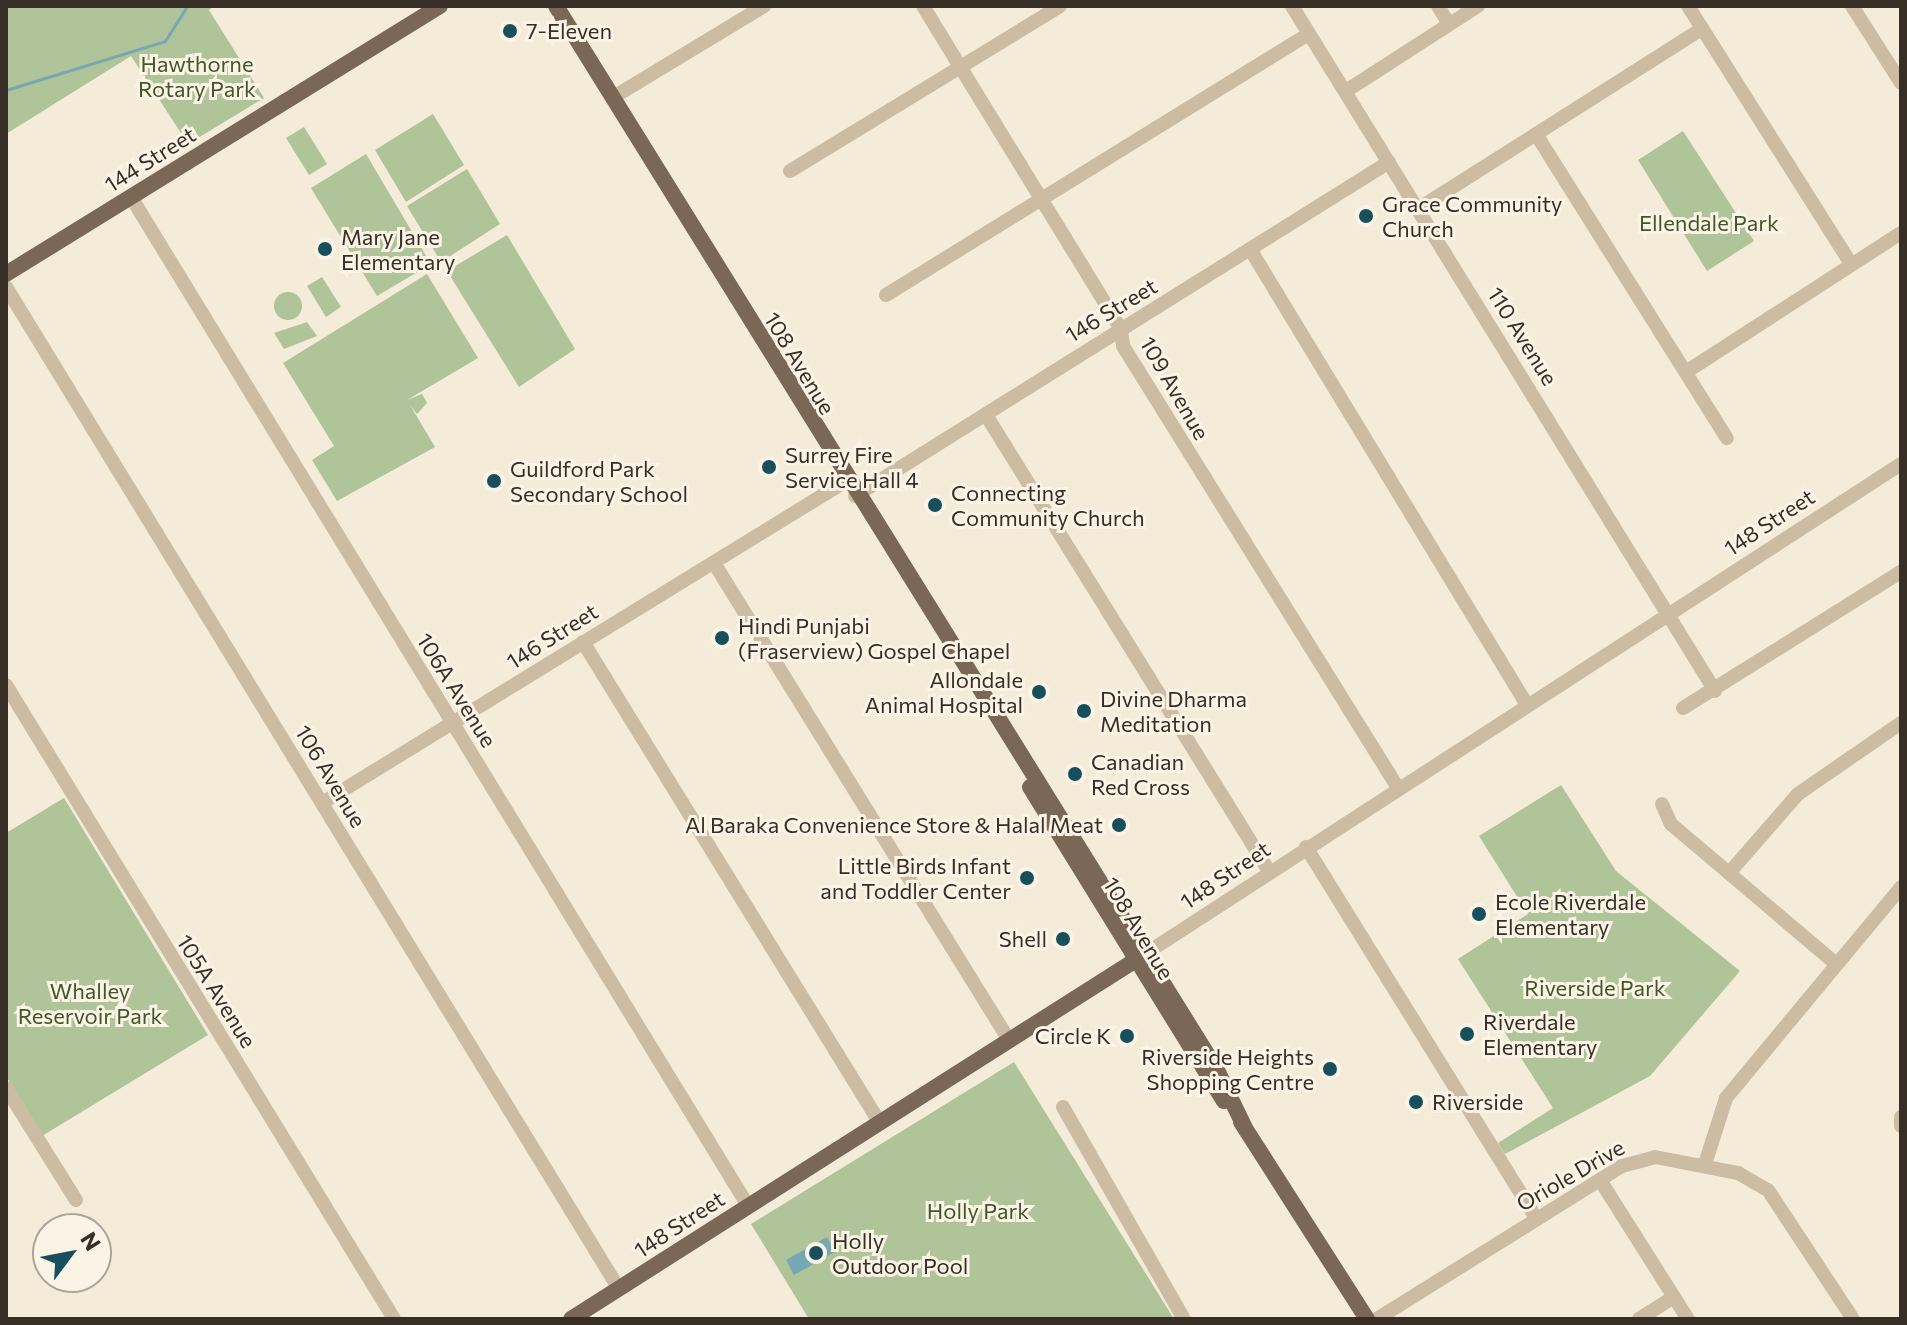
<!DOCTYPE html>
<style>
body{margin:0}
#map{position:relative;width:1907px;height:1325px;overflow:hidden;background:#f4ebd9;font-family:Commissioner,sans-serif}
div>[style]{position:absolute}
.green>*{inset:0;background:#afc498}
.round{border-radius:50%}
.water>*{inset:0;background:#76a8b3}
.stream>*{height:3px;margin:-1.5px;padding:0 1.5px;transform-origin:1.5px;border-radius:1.5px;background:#76a8b3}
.minor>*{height:14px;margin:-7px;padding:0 7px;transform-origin:7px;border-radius:7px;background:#cdbca4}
.major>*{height:16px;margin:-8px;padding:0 8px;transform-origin:8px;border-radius:8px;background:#7b6756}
.dots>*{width:22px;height:22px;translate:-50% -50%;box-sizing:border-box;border:4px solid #fbf4e6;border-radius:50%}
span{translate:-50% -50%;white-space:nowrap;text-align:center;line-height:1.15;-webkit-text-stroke:6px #fbf4e6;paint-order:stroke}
.poi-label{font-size:22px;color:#372e26}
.left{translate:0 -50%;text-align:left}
.right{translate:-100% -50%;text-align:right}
.park-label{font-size:22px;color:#405828}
.street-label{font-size:22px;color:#372e26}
.frame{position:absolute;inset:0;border:8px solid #372e26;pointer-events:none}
.north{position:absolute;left:32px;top:1213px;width:80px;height:80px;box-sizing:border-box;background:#fbf4e6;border:2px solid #ada599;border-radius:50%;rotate:58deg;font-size:22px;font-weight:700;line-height:32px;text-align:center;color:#372e26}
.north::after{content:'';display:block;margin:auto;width:28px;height:36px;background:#184f5c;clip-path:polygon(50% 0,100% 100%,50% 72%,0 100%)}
</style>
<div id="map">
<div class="green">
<div style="clip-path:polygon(6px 6px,214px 6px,209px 10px,264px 98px,188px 144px,131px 56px,6px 134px)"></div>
<div style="clip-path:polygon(433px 114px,464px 165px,406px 202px,375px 150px)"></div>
<div style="clip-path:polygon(304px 127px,327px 164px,309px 175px,286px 138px)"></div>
<div style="clip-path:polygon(1683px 131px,1754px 241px,1707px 271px,1638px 160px)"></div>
<div style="clip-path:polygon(366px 154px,431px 264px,377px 296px,311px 188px)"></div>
<div style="clip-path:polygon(467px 169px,500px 224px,441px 262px,407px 206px)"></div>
<div style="clip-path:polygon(507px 235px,575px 349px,519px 387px,447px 271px)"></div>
<div style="clip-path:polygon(427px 274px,478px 358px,407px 400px,422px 394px,427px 403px,417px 414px,410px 405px,435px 447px,337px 501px,312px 460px,334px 446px,283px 363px)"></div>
<div style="clip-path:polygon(322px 277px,341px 307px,326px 317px,307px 286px)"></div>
<div class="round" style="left:274px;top:292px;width:28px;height:28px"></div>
<div style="clip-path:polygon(307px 322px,317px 336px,284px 349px,274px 333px)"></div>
<div style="clip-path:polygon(1561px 785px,1616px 871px,1740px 971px,1650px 1076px,1505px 1154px,1498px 1143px,1553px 1108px,1458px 959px,1528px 914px,1479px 836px)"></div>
<div style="clip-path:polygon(64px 798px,208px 1035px,42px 1136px,6px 1076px,6px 833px)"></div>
<div style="clip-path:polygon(1014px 1062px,1174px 1319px,809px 1319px,751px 1224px)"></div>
</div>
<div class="water">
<div style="clip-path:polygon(827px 1237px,835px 1252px,794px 1275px,786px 1260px)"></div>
</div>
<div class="stream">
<div style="left:6px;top:90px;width:166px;rotate:-17.1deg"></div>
<div style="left:165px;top:41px;width:41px;rotate:-57.8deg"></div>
</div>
<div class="minor">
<div style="left:923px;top:6px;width:379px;rotate:58.5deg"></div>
<div style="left:1121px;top:329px;width:17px;rotate:83deg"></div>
<div style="left:1123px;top:346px;width:521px;rotate:58.11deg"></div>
<div style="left:1292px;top:6px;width:805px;rotate:58.3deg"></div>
<div style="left:1438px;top:6px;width:21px;rotate:59deg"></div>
<div style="left:1688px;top:6px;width:305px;rotate:57.7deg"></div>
<div style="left:1852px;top:6px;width:91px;rotate:57.5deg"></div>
<div style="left:1346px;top:91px;width:157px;rotate:-32.8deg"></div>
<div style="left:612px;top:98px;width:178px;rotate:-31.2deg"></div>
<div style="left:1536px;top:134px;width:359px;rotate:57.9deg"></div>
<div style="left:790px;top:171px;width:316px;rotate:-31.4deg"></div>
<div style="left:131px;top:197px;width:1183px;rotate:58.55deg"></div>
<div style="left:1418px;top:209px;width:336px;rotate:-32.4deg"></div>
<div style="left:1250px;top:249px;width:534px;rotate:58.72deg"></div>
<div style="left:6px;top:287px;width:1175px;rotate:58.54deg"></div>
<div style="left:886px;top:295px;width:497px;rotate:-31.7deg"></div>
<div style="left:1686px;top:372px;width:256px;rotate:-32.9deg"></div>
<div style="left:986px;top:415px;width:537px;rotate:58.18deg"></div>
<div style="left:855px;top:496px;width:630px;rotate:-32.02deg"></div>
<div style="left:714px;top:563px;width:561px;rotate:58.27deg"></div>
<div style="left:583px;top:642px;width:565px;rotate:58.31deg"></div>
<div style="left:6px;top:685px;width:743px;rotate:58.53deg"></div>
<div style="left:1683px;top:708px;width:257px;rotate:-32deg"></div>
<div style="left:322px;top:803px;width:615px;rotate:-31.57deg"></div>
<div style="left:1662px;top:804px;width:22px;rotate:66deg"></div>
<div style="left:1671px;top:824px;width:216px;rotate:40.3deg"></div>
<div style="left:1306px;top:847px;width:438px;rotate:58.2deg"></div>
<div style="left:1729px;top:873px;width:105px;rotate:-48.9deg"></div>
<div style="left:1798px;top:794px;width:125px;rotate:-34.6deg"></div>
<div style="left:1145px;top:954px;width:901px;rotate:-32.95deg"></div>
<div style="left:6px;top:1088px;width:132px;rotate:58deg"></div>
<div style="left:1063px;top:1107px;width:244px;rotate:60.3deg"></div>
<div style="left:1901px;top:1117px;width:9px;rotate:90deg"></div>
<div style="left:1705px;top:1164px;width:69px;rotate:-72.3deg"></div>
<div style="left:1726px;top:1098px;width:274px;rotate:-50.3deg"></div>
<div style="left:1600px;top:1180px;width:165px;rotate:57.7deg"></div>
<div style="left:1377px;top:1319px;width:289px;rotate:-32deg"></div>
<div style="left:1622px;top:1166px;width:34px;rotate:-15deg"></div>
<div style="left:1655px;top:1157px;width:85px;rotate:10.9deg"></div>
<div style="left:1738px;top:1173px;width:34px;rotate:30deg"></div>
<div style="left:1768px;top:1190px;width:154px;rotate:56.6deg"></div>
<div style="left:1639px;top:1319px;width:41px;rotate:-32.2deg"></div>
</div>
<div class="major">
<div style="left:556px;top:6px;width:1253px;rotate:58.15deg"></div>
<div style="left:1217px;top:1070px;width:64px;rotate:64.2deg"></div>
<div style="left:6px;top:274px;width:510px;rotate:-31.7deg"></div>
<div style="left:1030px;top:787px;width:369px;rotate:58.3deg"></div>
<div style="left:1241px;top:1122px;width:234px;rotate:57.4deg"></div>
<div style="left:571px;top:1319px;width:680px;rotate:-32.45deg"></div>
</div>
<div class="dots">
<div style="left:510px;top:31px;background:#184f5c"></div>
<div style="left:1366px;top:216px;background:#184f5c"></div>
<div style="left:325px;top:249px;background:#184f5c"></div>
<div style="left:769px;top:467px;background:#184f5c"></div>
<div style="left:494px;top:481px;background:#184f5c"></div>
<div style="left:935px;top:505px;background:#184f5c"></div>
<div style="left:722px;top:638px;background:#184f5c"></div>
<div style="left:1039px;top:692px;background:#184f5c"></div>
<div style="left:1084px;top:711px;background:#184f5c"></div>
<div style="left:1075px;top:774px;background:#184f5c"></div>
<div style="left:1119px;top:825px;background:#184f5c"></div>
<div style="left:1027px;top:878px;background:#184f5c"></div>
<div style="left:1479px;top:914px;background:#184f5c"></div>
<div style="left:1063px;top:939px;background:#184f5c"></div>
<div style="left:1467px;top:1034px;background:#184f5c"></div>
<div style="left:1127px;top:1036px;background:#184f5c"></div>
<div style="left:1330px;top:1069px;background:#184f5c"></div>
<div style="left:1416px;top:1102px;background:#184f5c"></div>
<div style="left:816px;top:1253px;background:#184f5c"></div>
</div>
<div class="poi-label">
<span class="left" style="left:526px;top:31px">7-Eleven</span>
<span class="left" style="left:1382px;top:216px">Grace Community<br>Church</span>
<span class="left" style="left:341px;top:249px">Mary Jane<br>Elementary</span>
<span class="left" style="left:785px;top:467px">Surrey Fire<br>Service Hall 4</span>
<span class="left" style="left:510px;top:481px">Guildford Park<br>Secondary School</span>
<span class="left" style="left:951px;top:505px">Connecting<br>Community Church</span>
<span class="left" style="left:738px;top:638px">Hindi Punjabi<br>(Fraserview) Gospel Chapel</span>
<span class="right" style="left:1023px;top:692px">Allondale<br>Animal Hospital</span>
<span class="left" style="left:1100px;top:711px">Divine Dharma<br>Meditation</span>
<span class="left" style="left:1091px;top:774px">Canadian<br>Red Cross</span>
<span class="right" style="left:1103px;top:825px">Al Baraka Convenience Store &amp; Halal Meat</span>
<span class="right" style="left:1011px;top:878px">Little Birds Infant<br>and Toddler Center</span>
<span class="left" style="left:1495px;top:914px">Ecole Riverdale<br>Elementary</span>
<span class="right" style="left:1047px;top:939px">Shell</span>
<span class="left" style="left:1483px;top:1034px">Riverdale<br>Elementary</span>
<span class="right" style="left:1111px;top:1036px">Circle K</span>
<span class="right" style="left:1314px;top:1069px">Riverside Heights<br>Shopping Centre</span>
<span class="left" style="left:1432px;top:1102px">Riverside</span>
<span class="left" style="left:832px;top:1253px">Holly<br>Outdoor Pool</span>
</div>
<div class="park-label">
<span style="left:197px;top:76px">Hawthorne<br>Rotary Park</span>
<span style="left:1709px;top:223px">Ellendale Park</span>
<span style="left:1595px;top:988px">Riverside Park</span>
<span style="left:90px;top:1003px">Whalley<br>Reservoir Park</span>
<span style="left:978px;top:1211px">Holly Park</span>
</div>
<div class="street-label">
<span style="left:150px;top:159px;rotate:-32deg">144 Street</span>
<span style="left:1111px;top:310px;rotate:-31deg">146 Street</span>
<span style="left:1523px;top:336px;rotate:58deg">110 Avenue</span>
<span style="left:800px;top:363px;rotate:59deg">108 Avenue</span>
<span style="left:1175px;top:388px;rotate:60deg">109 Avenue</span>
<span style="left:1769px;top:522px;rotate:-33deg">148 Street</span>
<span style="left:552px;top:636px;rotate:-32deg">146 Street</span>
<span style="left:457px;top:690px;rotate:58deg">106A Avenue</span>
<span style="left:331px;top:776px;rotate:59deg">106 Avenue</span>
<span style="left:1225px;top:875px;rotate:-34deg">148 Street</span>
<span style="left:1139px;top:928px;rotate:59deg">108 Avenue</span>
<span style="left:217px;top:991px;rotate:58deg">105A Avenue</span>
<span style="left:1570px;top:1175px;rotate:-30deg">Oriole Drive</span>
<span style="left:679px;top:1224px;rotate:-33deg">148 Street</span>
</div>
<div class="frame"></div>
<div class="north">N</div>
</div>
